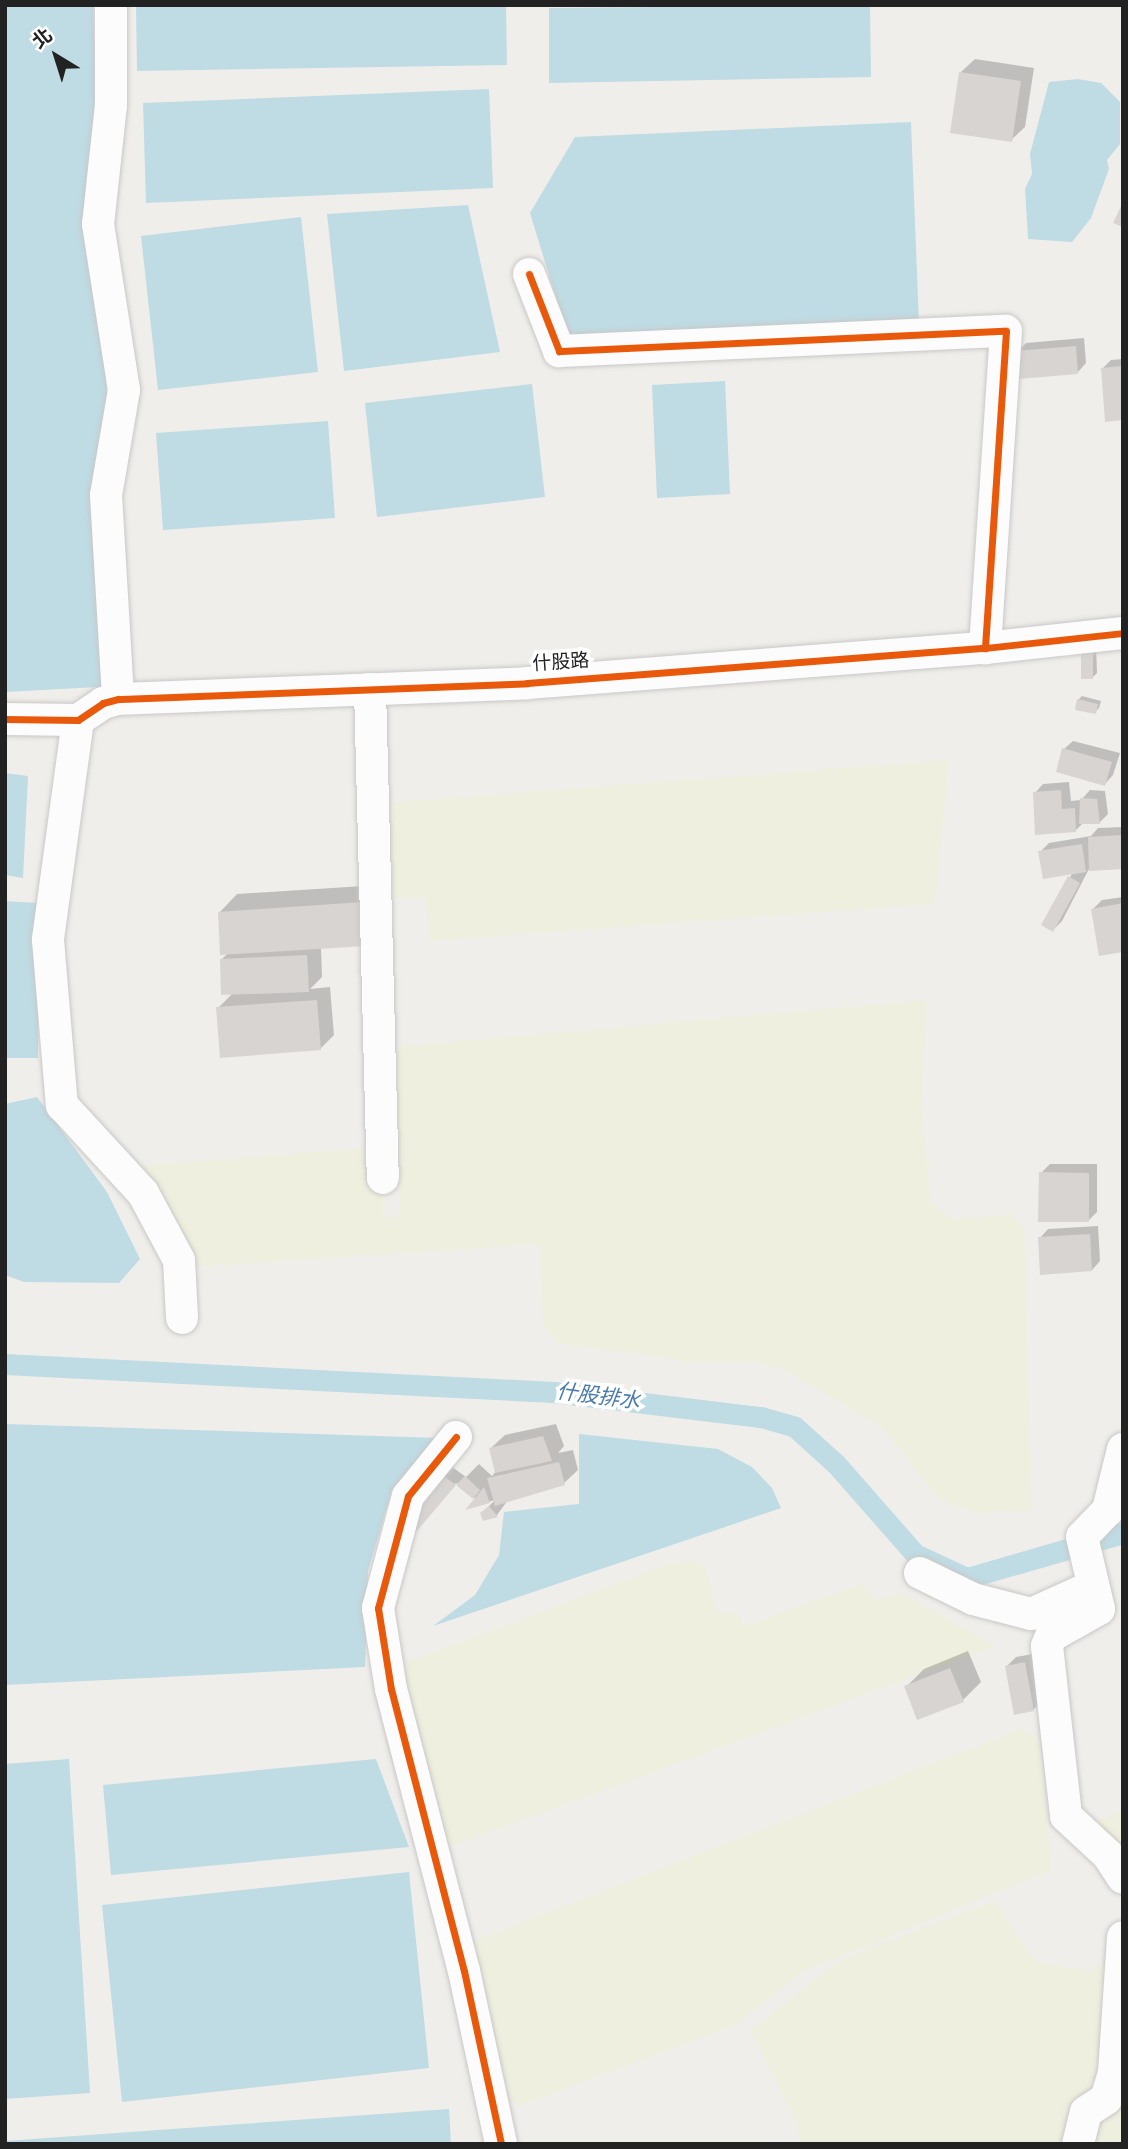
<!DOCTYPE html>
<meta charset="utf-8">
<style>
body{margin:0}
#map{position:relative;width:1128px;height:2149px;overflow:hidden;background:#f0eeeb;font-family:Overpass,"Noto Sans TC",sans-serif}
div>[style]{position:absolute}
.farmland>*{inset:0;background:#efefdf}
.water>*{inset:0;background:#bfdbe3}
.shadow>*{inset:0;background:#0003}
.canal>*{height:21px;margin:-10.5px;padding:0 10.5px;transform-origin:10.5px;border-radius:10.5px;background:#bfdbe3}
.building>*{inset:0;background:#d7d4d2}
.roads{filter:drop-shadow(0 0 2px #c9c8c7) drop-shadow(0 0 2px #c9c8c7)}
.minor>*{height:32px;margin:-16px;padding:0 16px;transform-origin:16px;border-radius:16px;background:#fdfcfc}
.cycleway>*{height:7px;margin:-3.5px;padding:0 3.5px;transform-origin:3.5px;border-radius:3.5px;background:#e8590c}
span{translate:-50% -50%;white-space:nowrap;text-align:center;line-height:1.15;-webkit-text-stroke:7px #fff;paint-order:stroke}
.street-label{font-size:19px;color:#222}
.water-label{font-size:21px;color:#4a7aab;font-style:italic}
.frame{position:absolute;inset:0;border:7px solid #222;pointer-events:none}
.north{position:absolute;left:21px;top:21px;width:70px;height:70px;-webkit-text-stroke:5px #fff;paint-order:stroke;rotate:322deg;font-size:19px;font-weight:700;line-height:28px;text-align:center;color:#222}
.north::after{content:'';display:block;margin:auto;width:24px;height:32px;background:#222;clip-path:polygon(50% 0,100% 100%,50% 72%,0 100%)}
</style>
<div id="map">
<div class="farmland">
<div style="clip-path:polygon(949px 760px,935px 904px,429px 941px,425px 897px,387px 898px,385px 803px)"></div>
<div style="clip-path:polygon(927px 1000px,922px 1102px,930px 1202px,951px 1219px,1010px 1215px,1024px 1227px,1032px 1510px,980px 1513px,939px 1500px,882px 1427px,782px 1369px,758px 1362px,693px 1362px,557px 1343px,543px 1326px,539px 1244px,196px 1267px,184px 1235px,131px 1166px,383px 1147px,383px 1218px,400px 1217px,394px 1047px)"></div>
<div style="clip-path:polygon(696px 1561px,706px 1569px,718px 1613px,738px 1613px,744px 1626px,862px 1584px,874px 1600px,901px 1593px,996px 1646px,445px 1849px,397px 1666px,671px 1563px)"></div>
<div style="clip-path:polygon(1021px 1729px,1038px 1738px,1052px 1870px,802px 1972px,736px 2025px,519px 2106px,510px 2101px,468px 1943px)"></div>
<div style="clip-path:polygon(1123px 1811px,1123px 1856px,1093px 1821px)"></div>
<div style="clip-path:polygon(995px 1901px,1035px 1961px,1089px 1971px,1123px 1955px,1123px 2144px,801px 2144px,796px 2122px,750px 2030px,842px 1959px)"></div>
</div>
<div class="water">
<div style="clip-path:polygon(5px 5px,93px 5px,117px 686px,5px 692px)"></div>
<div style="clip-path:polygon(136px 5px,506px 5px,507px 65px,137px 71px)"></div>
<div style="clip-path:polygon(870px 5px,871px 77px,549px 83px,549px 8px)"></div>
<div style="clip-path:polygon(1078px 79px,1101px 83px,1120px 102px,1120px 144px,1107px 160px,1109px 169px,1091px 218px,1072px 242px,1028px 239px,1025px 189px,1032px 174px,1030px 154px,1049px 82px)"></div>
<div style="clip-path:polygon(489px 89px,493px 188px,146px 203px,143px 103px)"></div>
<div style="clip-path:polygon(911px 122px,919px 324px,569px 340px,530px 213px,575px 137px)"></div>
<div style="clip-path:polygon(468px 205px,500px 352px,344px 371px,327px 214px)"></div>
<div style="clip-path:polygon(301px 217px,318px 372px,158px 390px,141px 236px)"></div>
<div style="clip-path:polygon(725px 381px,730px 494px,657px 498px,652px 385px)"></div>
<div style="clip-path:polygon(532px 384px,545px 497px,377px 517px,365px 403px)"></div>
<div style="clip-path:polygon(328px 421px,335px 518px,163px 530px,156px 433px)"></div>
<div style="clip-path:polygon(5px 773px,28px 776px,23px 878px,5px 875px)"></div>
<div style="clip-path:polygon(5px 901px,39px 903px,38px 1058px,5px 1058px)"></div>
<div style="clip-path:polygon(37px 1097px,107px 1192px,140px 1259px,119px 1283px,24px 1282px,5px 1275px,5px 1104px)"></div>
<div style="clip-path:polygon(5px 1424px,439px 1438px,392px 1490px,368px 1571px,365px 1667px,5px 1685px)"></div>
<div style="clip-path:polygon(579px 1434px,718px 1449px,752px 1467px,772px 1488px,781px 1508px,433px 1626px,475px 1595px,499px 1555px,504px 1512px,579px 1504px)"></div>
<div style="clip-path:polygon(69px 1759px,90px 2093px,5px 2099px,5px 1764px)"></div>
<div style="clip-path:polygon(376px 1759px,409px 1847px,111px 1875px,103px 1785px)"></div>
<div style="clip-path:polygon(409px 1872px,429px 2068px,122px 2102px,102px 1905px)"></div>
<div style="clip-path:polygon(449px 2109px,451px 2144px,5px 2144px,5px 2141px)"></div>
</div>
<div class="shadow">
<div style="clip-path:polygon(975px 59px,1034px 68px,1025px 127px,1011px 140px,961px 72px)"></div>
<div style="clip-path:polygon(1084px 338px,1086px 363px,1078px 372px,1017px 352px,1026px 343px)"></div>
<div style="clip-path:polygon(1123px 359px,1123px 419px,1103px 368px,1111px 360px)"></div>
<div style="clip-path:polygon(1096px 646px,1097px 673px,1093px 677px,1083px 650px)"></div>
<div style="clip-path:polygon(1082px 696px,1101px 701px,1099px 708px,1095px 712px,1078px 700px)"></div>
<div style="clip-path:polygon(1073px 741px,1120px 753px,1113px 775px,1105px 784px,1064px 749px)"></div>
<div style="clip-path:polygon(1069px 782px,1071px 801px,1081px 800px,1090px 790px,1105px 791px,1108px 814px,1099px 823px,1084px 822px,1076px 830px,1035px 793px,1043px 784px)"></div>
<div style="clip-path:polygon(1123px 827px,1123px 867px,1091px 865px,1062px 921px,1053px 930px,1043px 924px,1073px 872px,1040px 852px,1049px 843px,1091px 836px,1098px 828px)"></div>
<div style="clip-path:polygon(379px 885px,321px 947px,322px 977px,310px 989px,330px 987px,334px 1035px,320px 1049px,218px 1008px,233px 993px,222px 959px,228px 953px,219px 913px,237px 894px)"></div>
<div style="clip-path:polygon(1123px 897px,1123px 950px,1093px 909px,1102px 900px)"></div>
<div style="clip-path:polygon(1050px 1164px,1097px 1164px,1097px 1212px,1088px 1221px,1041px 1173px)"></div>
<div style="clip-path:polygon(1098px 1226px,1100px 1261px,1092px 1270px,1040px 1238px,1048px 1229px)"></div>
<div style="clip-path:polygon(556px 1424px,564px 1446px,558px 1453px,573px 1450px,578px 1470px,564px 1483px,508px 1500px,497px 1515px,484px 1519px,482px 1513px,495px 1500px,470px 1507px,476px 1499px,456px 1483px,424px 1521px,448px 1464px,466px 1477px,479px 1464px,492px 1476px,496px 1471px,491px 1448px,505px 1435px)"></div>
<div style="clip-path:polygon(968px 1651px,981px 1682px,963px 1700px,906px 1687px,924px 1669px)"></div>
<div style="clip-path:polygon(1033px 1654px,1042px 1701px,1033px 1710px,1007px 1666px,1016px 1657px)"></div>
</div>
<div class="canal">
<div style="left:5px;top:1364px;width:549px;rotate:2.92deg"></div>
<div style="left:553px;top:1392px;width:209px;rotate:6.9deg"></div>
<div style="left:761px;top:1417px;width:35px;rotate:16deg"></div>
<div style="left:795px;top:1427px;width:55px;rotate:42.1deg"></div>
<div style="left:836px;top:1464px;width:120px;rotate:48.7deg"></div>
<div style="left:915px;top:1554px;width:57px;rotate:24.8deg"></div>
<div style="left:967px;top:1578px;width:162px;rotate:-16.1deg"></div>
</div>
<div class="building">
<div style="clip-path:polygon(959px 72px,1021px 81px,1012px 142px,950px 133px)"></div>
<div style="clip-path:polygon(1123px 202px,1123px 227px,1113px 223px)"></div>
<div style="clip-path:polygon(1076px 346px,1078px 374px,1018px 379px,1015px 351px)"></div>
<div style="clip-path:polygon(1122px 366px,1123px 420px,1105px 422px,1101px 368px)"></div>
<div style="clip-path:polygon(1081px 649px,1093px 649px,1093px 679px,1081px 679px)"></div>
<div style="clip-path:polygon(1077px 699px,1098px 704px,1096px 714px,1075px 710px)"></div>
<div style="clip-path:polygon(1062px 748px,1112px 762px,1105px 786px,1056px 772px)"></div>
<div style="clip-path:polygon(1061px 790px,1062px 809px,1075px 808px,1076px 832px,1035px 835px,1033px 792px)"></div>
<div style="clip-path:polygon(1080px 798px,1097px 799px,1100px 824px,1079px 824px)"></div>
<div style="clip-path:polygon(1123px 835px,1123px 869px,1089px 871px,1088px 837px)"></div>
<div style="clip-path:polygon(1082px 844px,1086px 872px,1043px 879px,1038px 851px)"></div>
<div style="clip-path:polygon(1068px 876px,1080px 883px,1053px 932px,1041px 925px)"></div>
<div style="clip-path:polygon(362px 902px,365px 946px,220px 955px,218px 912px)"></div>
<div style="clip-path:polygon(1123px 903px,1123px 952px,1099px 956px,1091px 909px)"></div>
<div style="clip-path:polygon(307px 955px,309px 992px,221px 995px,220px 959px)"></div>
<div style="clip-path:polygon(317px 1000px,321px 1050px,220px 1058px,216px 1007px)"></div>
<div style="clip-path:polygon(1039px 1172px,1089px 1173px,1089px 1222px,1038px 1222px)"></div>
<div style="clip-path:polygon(1090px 1234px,1092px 1271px,1040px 1275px,1038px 1237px)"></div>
<div style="clip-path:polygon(543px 1436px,552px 1461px,495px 1473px,489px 1448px)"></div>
<div style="clip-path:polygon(559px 1462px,565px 1485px,495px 1506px,487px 1478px)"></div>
<div style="clip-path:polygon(438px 1472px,456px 1485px,416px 1532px,405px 1516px)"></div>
<div style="clip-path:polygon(465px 1476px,480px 1490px,473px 1499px,456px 1485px)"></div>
<div style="clip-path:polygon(484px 1487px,490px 1503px,465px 1510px,475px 1498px)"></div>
<div style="clip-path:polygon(489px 1506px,498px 1517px,483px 1521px,480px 1513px)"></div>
<div style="clip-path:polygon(1025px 1662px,1034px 1711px,1014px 1715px,1005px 1666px)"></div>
<div style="clip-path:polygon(950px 1668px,964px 1702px,917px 1720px,904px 1686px)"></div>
</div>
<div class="roads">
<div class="minor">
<div style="left:111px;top:5px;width:100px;rotate:90deg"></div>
<div style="left:111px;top:105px;width:120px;rotate:96.2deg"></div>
<div style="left:98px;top:224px;width:168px;rotate:81.1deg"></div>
<div style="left:124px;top:390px;width:107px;rotate:99.7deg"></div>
<div style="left:106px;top:495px;width:204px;rotate:86.6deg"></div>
<div style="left:529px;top:274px;width:83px;rotate:68.7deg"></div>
<div style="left:559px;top:351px;width:447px;rotate:-2.6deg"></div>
<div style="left:1006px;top:331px;width:318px;rotate:93.8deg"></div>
<div style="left:370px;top:689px;width:489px;rotate:88.5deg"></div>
<div style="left:5px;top:719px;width:73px;rotate:0.8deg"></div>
<div style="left:78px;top:720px;width:30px;rotate:-34deg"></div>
<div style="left:103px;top:703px;width:16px;rotate:-15deg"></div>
<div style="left:118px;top:699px;width:409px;rotate:-2.2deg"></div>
<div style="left:527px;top:683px;width:459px;rotate:-4.4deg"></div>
<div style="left:985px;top:648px;width:139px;rotate:-6.2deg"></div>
<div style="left:78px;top:720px;width:222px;rotate:97.8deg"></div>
<div style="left:48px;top:940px;width:166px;rotate:85.2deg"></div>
<div style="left:62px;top:1105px;width:120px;rotate:47.4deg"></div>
<div style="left:143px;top:1193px;width:76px;rotate:61.8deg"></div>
<div style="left:179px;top:1260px;width:58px;rotate:87deg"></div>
<div style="left:456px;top:1437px;width:76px;rotate:129.1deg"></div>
<div style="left:408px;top:1496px;width:116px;rotate:105deg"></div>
<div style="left:378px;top:1608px;width:82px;rotate:80.9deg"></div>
<div style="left:391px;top:1689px;width:291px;rotate:75.5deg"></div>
<div style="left:464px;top:1971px;width:177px;rotate:77.9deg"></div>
<div style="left:1123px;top:1449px;width:63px;rotate:103.8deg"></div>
<div style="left:1108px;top:1510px;width:37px;rotate:134deg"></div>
<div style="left:1082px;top:1537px;width:74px;rotate:76.7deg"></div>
<div style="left:1099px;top:1609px;width:55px;rotate:150.6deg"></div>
<div style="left:1051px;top:1636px;width:11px;rotate:112deg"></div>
<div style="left:1047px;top:1646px;width:171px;rotate:83.6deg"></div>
<div style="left:1066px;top:1816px;width:57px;rotate:42.9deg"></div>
<div style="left:1108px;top:1855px;width:27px;rotate:57deg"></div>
<div style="left:920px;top:1573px;width:59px;rotate:26.1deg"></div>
<div style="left:973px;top:1599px;width:60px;rotate:14.5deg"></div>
<div style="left:1031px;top:1614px;width:68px;rotate:-24.3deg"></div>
<div style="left:1078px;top:2144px;width:33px;rotate:-76deg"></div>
<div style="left:1086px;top:2112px;width:24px;rotate:-33deg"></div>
<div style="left:1106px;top:2099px;width:27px;rotate:-73deg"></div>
<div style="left:1114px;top:2073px;width:136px;rotate:-86.2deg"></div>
</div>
</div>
<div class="cycleway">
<div style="left:529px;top:274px;width:83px;rotate:68.7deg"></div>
<div style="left:559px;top:351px;width:447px;rotate:-2.6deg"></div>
<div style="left:1006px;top:331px;width:318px;rotate:93.8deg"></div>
<div style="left:5px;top:719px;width:73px;rotate:0.8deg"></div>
<div style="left:78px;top:720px;width:30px;rotate:-34deg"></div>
<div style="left:103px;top:703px;width:16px;rotate:-15deg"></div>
<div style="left:118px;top:699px;width:409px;rotate:-2.2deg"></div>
<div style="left:527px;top:683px;width:459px;rotate:-4.4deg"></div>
<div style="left:985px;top:648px;width:139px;rotate:-6.2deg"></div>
<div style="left:456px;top:1437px;width:76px;rotate:129.1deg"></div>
<div style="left:408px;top:1496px;width:116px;rotate:105deg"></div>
<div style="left:378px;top:1608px;width:82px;rotate:80.9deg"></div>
<div style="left:391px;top:1689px;width:291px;rotate:75.5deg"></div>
<div style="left:464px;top:1971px;width:177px;rotate:77.9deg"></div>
</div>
<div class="street-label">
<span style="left:561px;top:664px;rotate:-4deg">什股路</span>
</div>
<div class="water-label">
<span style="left:598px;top:1398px;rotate:7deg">什股排水</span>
</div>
<div class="frame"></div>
<div class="north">北</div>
</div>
